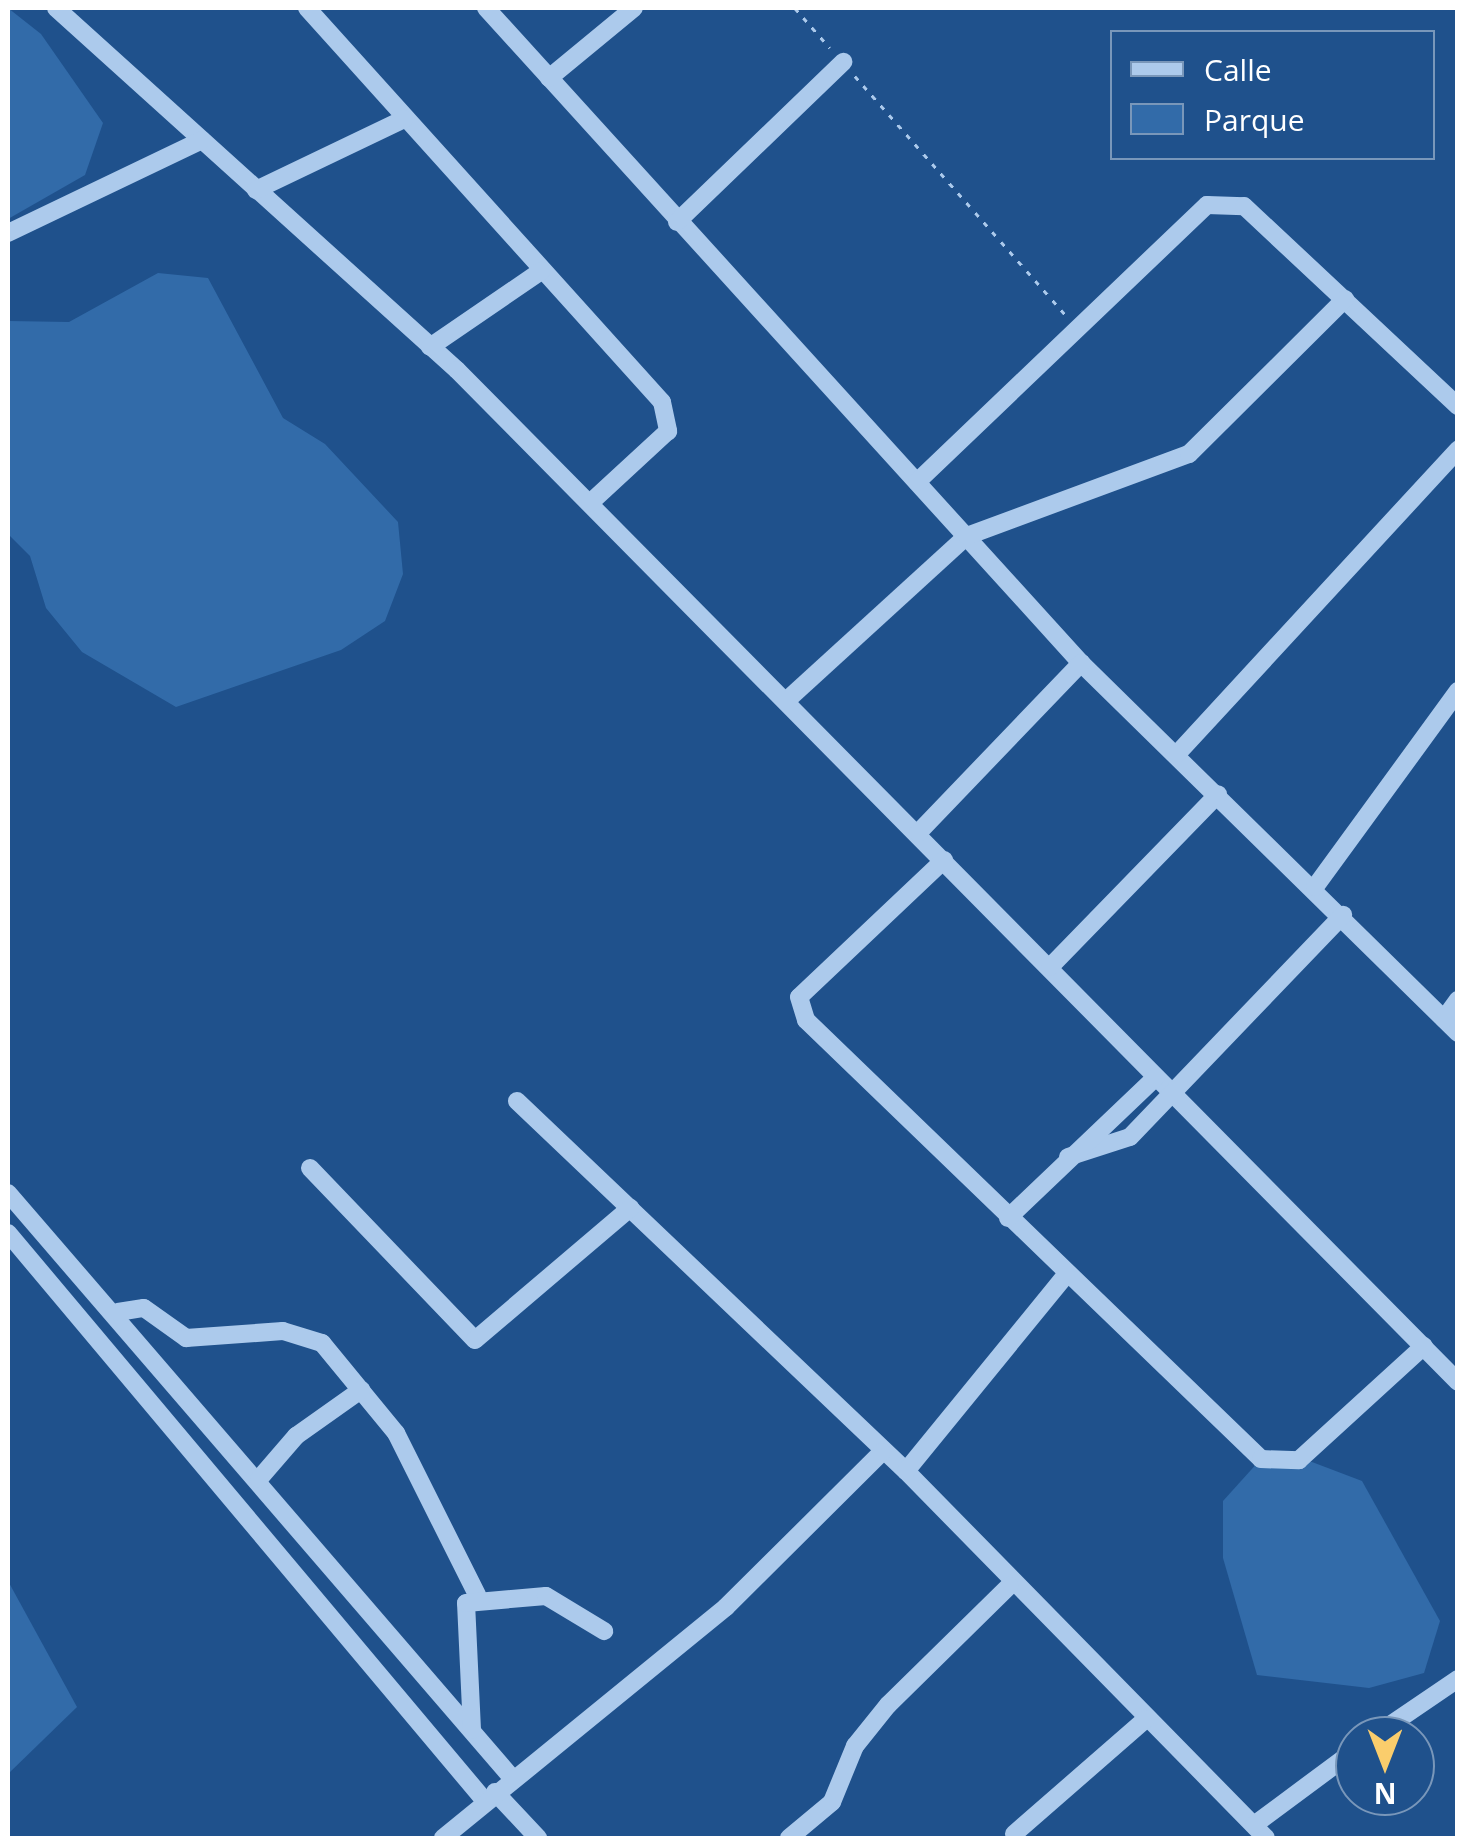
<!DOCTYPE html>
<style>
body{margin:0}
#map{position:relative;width:1465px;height:1846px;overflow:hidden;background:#1f518c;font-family:"Open Sans",sans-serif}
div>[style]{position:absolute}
.green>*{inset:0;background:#326ba9}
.path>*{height:2.5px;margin-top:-1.25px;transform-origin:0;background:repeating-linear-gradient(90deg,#accaec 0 5px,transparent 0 13px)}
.minor>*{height:18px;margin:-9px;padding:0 9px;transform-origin:9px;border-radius:9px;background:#accaec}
span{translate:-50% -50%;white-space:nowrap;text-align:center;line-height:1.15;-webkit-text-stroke:10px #1f518c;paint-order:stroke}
.frame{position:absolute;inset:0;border:10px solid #fff;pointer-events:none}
.legend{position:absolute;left:1110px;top:30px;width:325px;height:130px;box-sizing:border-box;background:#1f518c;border:2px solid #7997ba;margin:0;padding:12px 18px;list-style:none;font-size:30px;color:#fff}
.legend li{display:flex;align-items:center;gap:20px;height:50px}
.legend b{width:50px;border:2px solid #7997ba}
.north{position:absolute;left:1335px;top:1716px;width:100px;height:100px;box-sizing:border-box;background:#1f518c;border:2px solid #7997ba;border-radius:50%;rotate:180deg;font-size:28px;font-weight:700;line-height:40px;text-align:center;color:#fff}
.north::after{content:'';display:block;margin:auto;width:35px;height:45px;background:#facd6c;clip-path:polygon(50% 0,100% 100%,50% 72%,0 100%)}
</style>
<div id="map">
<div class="green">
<div style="clip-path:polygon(8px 8px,41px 34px,103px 123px,85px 175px,8px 219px)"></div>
<div style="clip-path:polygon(158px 273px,208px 278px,283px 418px,325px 444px,398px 522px,403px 574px,385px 621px,341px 650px,176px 707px,82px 652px,46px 608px,30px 556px,8px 534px,8px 321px,69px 322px)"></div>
<div style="clip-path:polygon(1260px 1460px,1312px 1462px,1362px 1481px,1440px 1621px,1424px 1673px,1369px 1688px,1257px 1675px,1223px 1558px,1223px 1501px)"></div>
<div style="clip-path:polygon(8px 1581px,77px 1707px,8px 1774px)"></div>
</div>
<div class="path">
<div style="left:795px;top:8px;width:53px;rotate:48.8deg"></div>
<div style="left:855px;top:76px;width:317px;rotate:48.6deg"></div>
</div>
<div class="minor">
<div style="left:56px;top:8px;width:540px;rotate:42.07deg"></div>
<div style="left:457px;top:370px;width:1423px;rotate:45.31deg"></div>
<div style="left:307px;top:8px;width:530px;rotate:47.98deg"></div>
<div style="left:662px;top:402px;width:30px;rotate:78deg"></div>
<div style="left:668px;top:431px;width:106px;rotate:137.3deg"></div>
<div style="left:486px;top:8px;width:885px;rotate:47.75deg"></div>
<div style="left:1081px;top:663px;width:528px;rotate:44.46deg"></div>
<div style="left:549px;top:78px;width:110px;rotate:-39.5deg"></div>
<div style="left:256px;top:190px;width:164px;rotate:-25.6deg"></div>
<div style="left:677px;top:222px;width:231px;rotate:-43.9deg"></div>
<div style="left:8px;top:233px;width:215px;rotate:-25.6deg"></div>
<div style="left:430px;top:347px;width:135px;rotate:-34.4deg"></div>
<div style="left:917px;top:482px;width:401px;rotate:-43.7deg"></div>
<div style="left:1207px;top:205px;width:37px;rotate:2deg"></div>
<div style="left:1244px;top:206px;width:293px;rotate:43.1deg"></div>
<div style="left:786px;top:701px;width:245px;rotate:-42.4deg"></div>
<div style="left:967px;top:536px;width:237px;rotate:-20.3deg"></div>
<div style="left:1189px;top:454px;width:220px;rotate:-44.8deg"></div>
<div style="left:1178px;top:753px;width:413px;rotate:-47.3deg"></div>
<div style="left:918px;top:833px;width:236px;rotate:-46.2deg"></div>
<div style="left:944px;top:860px;width:199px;rotate:136.6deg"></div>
<div style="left:799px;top:997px;width:24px;rotate:73deg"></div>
<div style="left:806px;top:1020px;width:632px;rotate:43.97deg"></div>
<div style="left:1261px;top:1459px;width:38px;rotate:2deg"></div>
<div style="left:1299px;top:1460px;width:169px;rotate:-42.4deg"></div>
<div style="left:1315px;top:887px;width:243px;rotate:-53.9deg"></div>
<div style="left:1050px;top:967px;width:241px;rotate:-45.8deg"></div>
<div style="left:1444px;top:1019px;width:24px;rotate:-54deg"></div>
<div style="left:517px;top:1101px;width:537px;rotate:43.57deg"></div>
<div style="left:906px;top:1471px;width:514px;rotate:45.55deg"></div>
<div style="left:1068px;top:1157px;width:65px;rotate:-17.9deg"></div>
<div style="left:1130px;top:1137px;width:308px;rotate:-46.2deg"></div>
<div style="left:310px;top:1168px;width:238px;rotate:46.2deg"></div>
<div style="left:475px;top:1340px;width:204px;rotate:-40.4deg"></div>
<div style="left:8px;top:1193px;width:772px;rotate:49.25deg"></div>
<div style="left:1008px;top:1218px;width:204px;rotate:-43.6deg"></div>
<div style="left:8px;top:1233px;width:742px;rotate:49.98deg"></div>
<div style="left:118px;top:1312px;width:26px;rotate:-9deg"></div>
<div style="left:144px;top:1308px;width:52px;rotate:35.5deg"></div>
<div style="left:186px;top:1338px;width:97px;rotate:-4.1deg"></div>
<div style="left:283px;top:1331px;width:41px;rotate:17.1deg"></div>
<div style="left:322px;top:1343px;width:117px;rotate:50.6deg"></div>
<div style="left:396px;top:1433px;width:181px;rotate:63.4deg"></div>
<div style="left:906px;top:1471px;width:253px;rotate:-50.8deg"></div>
<div style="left:259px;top:1479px;width:57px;rotate:-49.3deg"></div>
<div style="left:296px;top:1436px;width:80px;rotate:-35.3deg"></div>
<div style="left:472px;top:1730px;width:127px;rotate:-92.7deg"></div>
<div style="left:466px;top:1603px;width:80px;rotate:-5deg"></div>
<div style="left:546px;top:1596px;width:68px;rotate:31.1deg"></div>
<div style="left:1374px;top:1736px;width:102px;rotate:-34.2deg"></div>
<div style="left:495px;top:1792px;width:63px;rotate:46.9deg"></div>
<div style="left:1254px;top:1825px;width:126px;rotate:-36.6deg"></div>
<div style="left:1014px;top:1834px;width:175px;rotate:-41.1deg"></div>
<div style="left:443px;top:1838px;width:365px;rotate:-39.2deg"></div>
<div style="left:726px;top:1607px;width:220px;rotate:-44.8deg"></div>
<div style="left:789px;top:1838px;width:56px;rotate:-39.9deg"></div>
<div style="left:832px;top:1802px;width:61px;rotate:-67.7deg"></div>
<div style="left:855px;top:1746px;width:53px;rotate:-51.2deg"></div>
<div style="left:888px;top:1705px;width:170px;rotate:-44.5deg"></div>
</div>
<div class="frame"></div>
<ul class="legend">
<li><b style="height:12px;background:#accaec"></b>Calle</li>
<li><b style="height:28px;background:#326ba9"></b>Parque</li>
</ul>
<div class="north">N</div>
</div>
